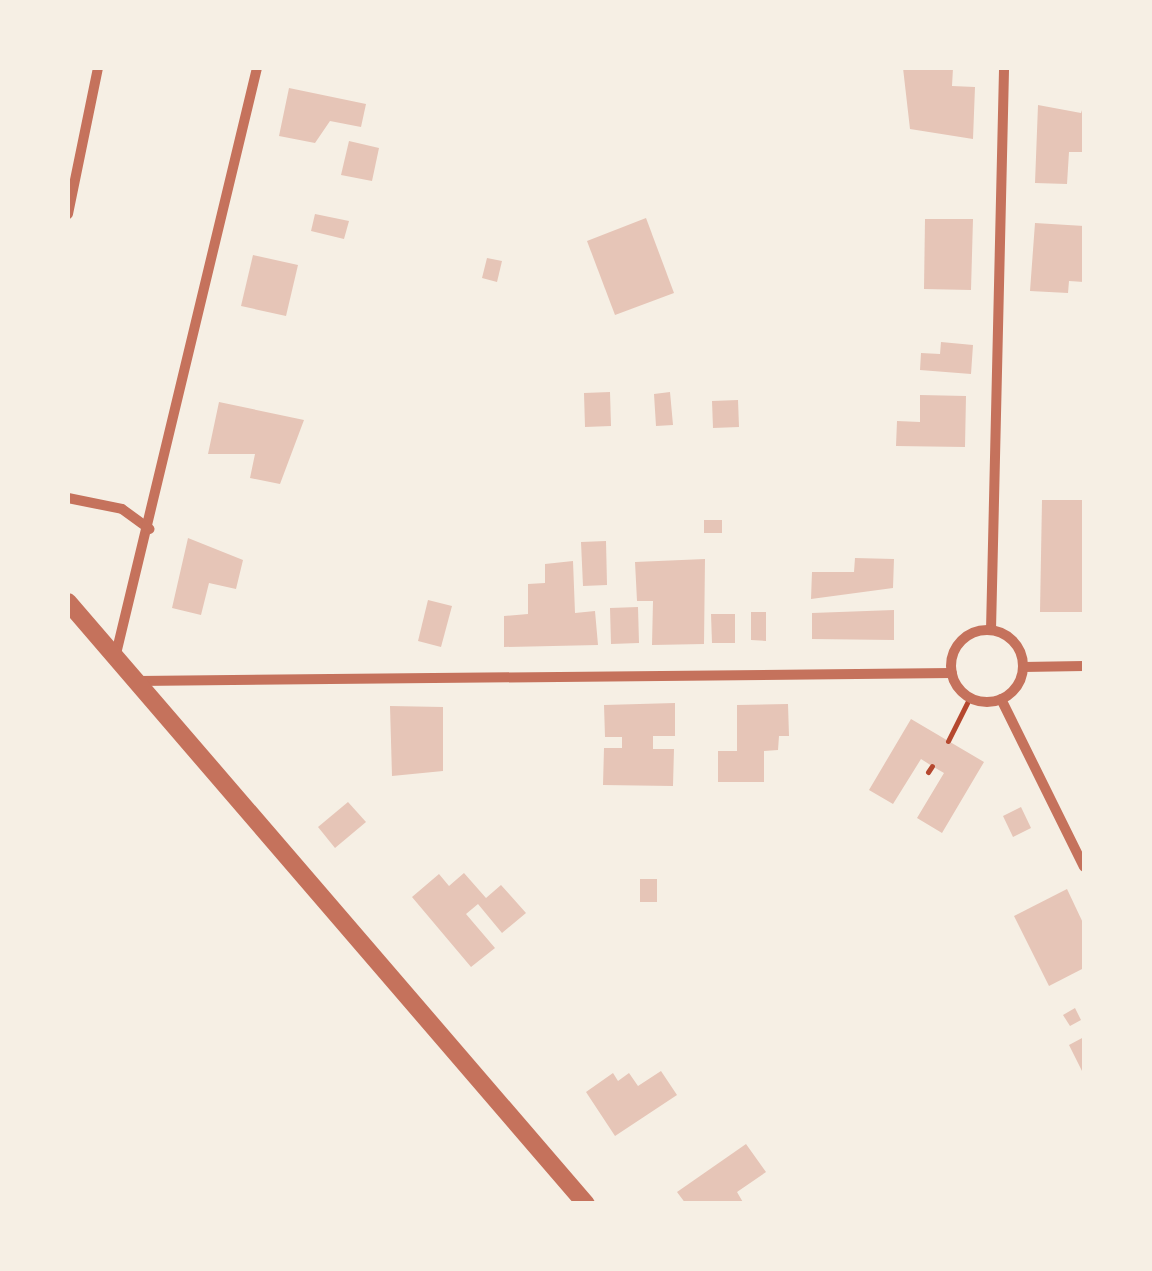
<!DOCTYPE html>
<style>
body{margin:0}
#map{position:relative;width:1152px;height:1271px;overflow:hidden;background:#f6efe4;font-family:"Crimson Pro",serif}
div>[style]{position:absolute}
.building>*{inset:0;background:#e6c5b7}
.path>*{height:5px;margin:-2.5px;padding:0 2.5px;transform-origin:2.5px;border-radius:2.5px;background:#b5482f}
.minor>*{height:10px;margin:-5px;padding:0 5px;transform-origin:5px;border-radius:5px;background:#c5725c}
.minor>.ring{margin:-5px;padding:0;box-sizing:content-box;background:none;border:10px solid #c5725c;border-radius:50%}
.tertiary>*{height:18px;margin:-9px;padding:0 9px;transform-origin:9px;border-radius:9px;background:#c5725c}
span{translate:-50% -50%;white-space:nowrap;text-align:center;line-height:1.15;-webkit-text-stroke:8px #f6efe4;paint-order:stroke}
.frame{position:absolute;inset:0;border:70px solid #f6efe4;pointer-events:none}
</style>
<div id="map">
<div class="building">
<div style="clip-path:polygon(903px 68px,953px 68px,952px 86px,975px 87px,973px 139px,910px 129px)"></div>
<div style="clip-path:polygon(289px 88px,366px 104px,361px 127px,330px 121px,315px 143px,279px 136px)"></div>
<div style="clip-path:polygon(1084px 104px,1084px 152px,1069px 152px,1067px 184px,1035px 183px,1038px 105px,1081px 113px)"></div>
<div style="clip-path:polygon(349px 141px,379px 148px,372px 181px,341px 175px)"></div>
<div style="clip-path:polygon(315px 214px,349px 221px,344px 239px,311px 231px)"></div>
<div style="clip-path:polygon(646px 218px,674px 293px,615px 315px,587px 241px)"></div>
<div style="clip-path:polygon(925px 219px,973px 219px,971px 290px,924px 289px)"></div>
<div style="clip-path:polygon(1035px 223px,1084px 226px,1084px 282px,1069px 281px,1068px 293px,1030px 291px)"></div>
<div style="clip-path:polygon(253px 255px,298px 265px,286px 316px,241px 306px)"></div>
<div style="clip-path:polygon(487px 258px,502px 261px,497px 282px,482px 278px)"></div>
<div style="clip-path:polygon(941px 342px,973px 345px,971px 374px,920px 370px,921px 353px,940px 354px)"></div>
<div style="clip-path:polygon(610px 392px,611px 426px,585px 427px,584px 393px)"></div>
<div style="clip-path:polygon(670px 392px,673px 425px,656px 426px,654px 394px)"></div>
<div style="clip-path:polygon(920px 395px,966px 396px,965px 447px,896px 446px,897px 421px,920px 422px)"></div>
<div style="clip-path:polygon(738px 400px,739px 427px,713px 428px,712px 401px)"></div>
<div style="clip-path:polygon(219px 402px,304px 420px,280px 484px,250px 478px,255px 454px,208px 454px)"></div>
<div style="clip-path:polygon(1042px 500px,1084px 500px,1084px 612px,1040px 612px)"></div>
<div style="clip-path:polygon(704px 520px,722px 520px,722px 533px,704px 533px)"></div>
<div style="clip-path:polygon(188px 538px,243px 560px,236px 589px,209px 583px,201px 615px,172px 608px)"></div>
<div style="clip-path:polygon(606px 541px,607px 585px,583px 586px,581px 542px)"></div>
<div style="clip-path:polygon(855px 558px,894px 559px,893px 588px,811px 599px,812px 572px,854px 572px)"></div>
<div style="clip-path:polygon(705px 559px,704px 644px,652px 645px,653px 601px,637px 601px,635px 562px)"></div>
<div style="clip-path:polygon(573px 561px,575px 613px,595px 611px,598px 645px,504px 647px,504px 616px,528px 614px,528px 584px,545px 583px,545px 564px)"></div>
<div style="clip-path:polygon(428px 600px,452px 606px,441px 647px,418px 641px)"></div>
<div style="clip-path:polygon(638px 607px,639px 643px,611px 644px,610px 608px)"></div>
<div style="clip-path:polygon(894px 610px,894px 640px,812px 639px,812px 613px)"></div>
<div style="clip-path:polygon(751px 612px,766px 612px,766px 641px,751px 640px)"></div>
<div style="clip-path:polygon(711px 614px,735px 614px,735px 643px,712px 643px)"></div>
<div style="clip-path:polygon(675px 703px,675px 736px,653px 736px,653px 749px,674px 749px,673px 786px,603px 785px,604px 748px,622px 748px,622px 737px,605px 737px,604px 705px)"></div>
<div style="clip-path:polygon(788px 704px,789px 736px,779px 736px,778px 750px,764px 751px,764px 782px,718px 782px,718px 751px,737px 751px,737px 705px)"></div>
<div style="clip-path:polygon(390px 706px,443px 707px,443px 771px,392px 776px)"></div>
<div style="clip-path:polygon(911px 719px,984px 762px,942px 833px,917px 818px,944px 773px,932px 766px,921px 759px,893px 804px,869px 790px)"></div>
<div style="clip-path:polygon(348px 802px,366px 822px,335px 848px,318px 827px)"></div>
<div style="clip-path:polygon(1021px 807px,1031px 828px,1013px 837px,1003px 816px)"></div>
<div style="clip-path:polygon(464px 873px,486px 898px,501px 885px,526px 913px,502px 933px,478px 904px,466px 914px,495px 948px,471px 967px,412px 897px,439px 874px,449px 886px)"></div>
<div style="clip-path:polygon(640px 879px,657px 879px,657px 902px,640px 902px)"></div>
<div style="clip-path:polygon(1067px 889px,1084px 925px,1084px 968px,1049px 986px,1014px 916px)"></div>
<div style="clip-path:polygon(1075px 1008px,1081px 1020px,1070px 1026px,1063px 1015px)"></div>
<div style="clip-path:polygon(1084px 1037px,1084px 1075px,1069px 1045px)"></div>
<div style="clip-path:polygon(661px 1071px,677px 1095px,615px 1136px,586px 1092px,613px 1073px,618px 1081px,629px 1073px,638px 1086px)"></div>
<div style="clip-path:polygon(746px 1144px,766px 1172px,737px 1192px,744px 1204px,686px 1204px,677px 1192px)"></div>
</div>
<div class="path">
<div style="left:948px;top:741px;width:49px;rotate:-63.4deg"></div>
<div style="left:928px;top:772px;width:7px;rotate:-56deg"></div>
</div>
<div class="minor">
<div style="left:68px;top:214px;width:149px;rotate:-78.4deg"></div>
<div style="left:68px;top:498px;width:55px;rotate:11.5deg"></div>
<div style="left:122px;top:509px;width:34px;rotate:36deg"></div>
<div style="left:991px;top:630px;width:562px;rotate:-88.67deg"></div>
<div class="ring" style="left:951px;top:630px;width:62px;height:62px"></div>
<div style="left:115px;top:658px;width:607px;rotate:-76.47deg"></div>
<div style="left:1023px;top:667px;width:61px;rotate:-0.9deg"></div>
<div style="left:138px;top:681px;width:814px;rotate:-0.56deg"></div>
<div style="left:1001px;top:699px;width:187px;rotate:63.7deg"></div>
</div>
<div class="tertiary">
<div style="left:68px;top:602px;width:794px;rotate:49.29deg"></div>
</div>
<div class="frame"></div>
</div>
